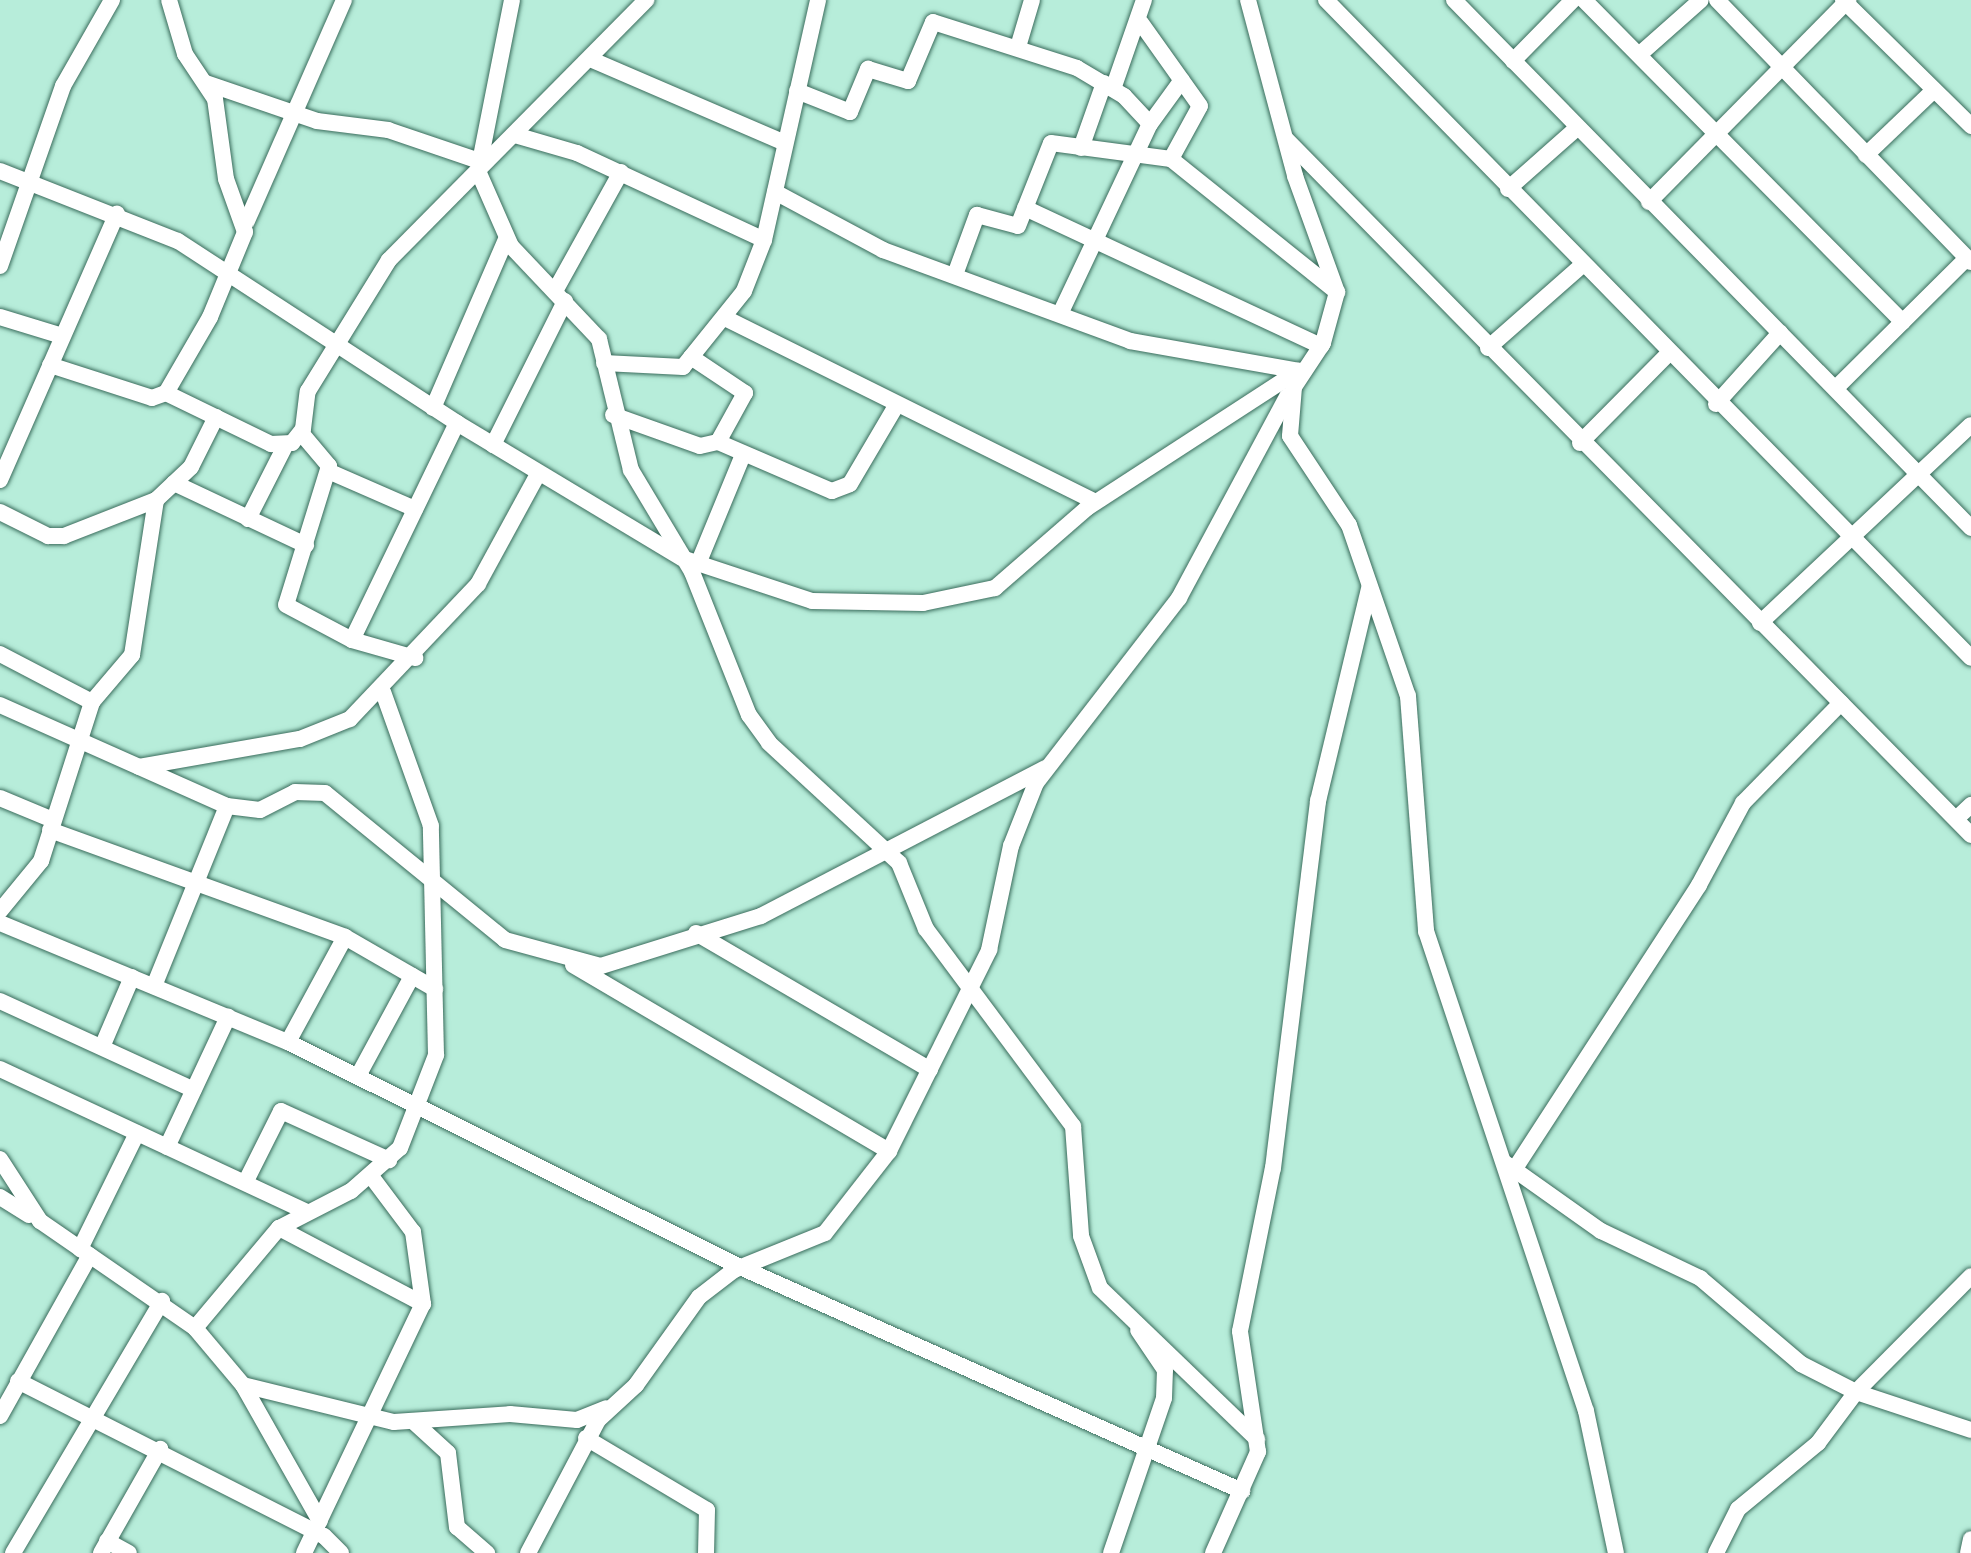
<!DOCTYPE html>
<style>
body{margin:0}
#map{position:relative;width:1971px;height:1553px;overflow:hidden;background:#b7edda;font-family:Arial,sans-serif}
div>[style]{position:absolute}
.roads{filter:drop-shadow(0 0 2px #3a6c5c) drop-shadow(0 0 2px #3a6c5c)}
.minor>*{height:16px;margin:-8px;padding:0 8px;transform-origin:8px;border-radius:8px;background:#fff}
span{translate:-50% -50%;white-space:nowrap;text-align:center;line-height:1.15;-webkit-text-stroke:6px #fff;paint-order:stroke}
</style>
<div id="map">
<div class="roads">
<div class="minor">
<div style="left:512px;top:0;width:174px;rotate:101.2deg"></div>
<div style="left:478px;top:171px;width:82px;rotate:66.3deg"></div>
<div style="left:511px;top:246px;width:128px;rotate:46.6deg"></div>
<div style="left:599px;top:339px;width:135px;rotate:76.3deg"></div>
<div style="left:631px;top:470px;width:119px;rotate:59.1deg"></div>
<div style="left:692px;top:572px;width:154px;rotate:68.3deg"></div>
<div style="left:749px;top:715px;width:34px;rotate:54deg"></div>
<div style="left:769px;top:743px;width:177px;rotate:42.7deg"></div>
<div style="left:899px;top:863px;width:71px;rotate:67.8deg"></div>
<div style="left:926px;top:929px;width:246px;rotate:53.3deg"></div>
<div style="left:1073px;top:1126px;width:110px;rotate:85.8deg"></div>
<div style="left:1081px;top:1236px;width:55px;rotate:69.9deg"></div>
<div style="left:1100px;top:1288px;width:218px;rotate:43.9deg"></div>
<div style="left:1248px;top:0;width:182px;rotate:75deg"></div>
<div style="left:1295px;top:176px;width:123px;rotate:70.1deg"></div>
<div style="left:1337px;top:292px;width:53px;rotate:105.4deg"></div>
<div style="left:1323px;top:343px;width:53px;rotate:123.4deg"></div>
<div style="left:1294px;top:387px;width:49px;rotate:94.7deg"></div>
<div style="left:1290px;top:436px;width:107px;rotate:56.5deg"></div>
<div style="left:1349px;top:525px;width:181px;rotate:71deg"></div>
<div style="left:1408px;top:696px;width:236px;rotate:85.6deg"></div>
<div style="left:1426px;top:931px;width:506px;rotate:71.57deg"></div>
<div style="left:1586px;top:1411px;width:145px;rotate:78.1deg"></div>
<div style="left:1326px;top:0;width:921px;rotate:45.57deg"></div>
<div style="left:1454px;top:0;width:739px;rotate:45.6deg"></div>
<div style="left:1584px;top:0;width:453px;rotate:45.3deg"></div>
<div style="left:1717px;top:0;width:365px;rotate:45.9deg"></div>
<div style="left:1843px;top:0;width:180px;rotate:44.5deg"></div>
<div style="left:1018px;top:47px;width:49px;rotate:-73.4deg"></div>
<div style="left:1640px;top:54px;width:81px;rotate:-41.5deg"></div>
<div style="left:590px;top:59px;width:212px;rotate:23.3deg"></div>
<div style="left:1513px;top:61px;width:86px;rotate:-45.5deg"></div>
<div style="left:206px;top:83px;width:117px;rotate:18.9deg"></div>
<div style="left:317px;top:121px;width:72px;rotate:7.2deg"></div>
<div style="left:388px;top:130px;width:96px;rotate:18.8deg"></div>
<div style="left:1113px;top:89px;width:94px;rotate:-70.8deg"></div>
<div style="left:797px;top:91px;width:57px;rotate:21.6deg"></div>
<div style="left:850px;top:112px;width:47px;rotate:-67.3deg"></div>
<div style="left:868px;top:69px;width:42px;rotate:16.7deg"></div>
<div style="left:908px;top:81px;width:64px;rotate:-67deg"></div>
<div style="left:933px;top:22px;width:151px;rotate:17.7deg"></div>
<div style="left:1077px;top:68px;width:55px;rotate:30.8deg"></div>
<div style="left:1124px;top:96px;width:38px;rotate:47deg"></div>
<div style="left:515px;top:135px;width:65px;rotate:16.2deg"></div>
<div style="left:577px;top:153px;width:206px;rotate:24.9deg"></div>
<div style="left:1287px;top:140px;width:975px;rotate:45.46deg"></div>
<div style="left:1081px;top:148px;width:69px;rotate:-70.5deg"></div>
<div style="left:1866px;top:155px;width:94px;rotate:-43.7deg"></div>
<div style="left:1171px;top:159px;width:213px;rotate:38.7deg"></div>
<div style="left:0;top:171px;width:191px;rotate:21.5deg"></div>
<div style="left:178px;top:241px;width:333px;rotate:33.1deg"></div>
<div style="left:457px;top:423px;width:262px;rotate:31deg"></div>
<div style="left:682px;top:558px;width:137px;rotate:18.3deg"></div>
<div style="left:812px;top:601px;width:111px;rotate:1deg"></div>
<div style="left:923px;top:603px;width:74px;rotate:-11.8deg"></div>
<div style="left:995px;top:588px;width:122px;rotate:-41deg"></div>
<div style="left:1087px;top:508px;width:252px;rotate:-33deg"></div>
<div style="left:1508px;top:189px;width:92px;rotate:-41.5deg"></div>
<div style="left:775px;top:192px;width:123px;rotate:28.2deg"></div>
<div style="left:883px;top:250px;width:263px;rotate:20.2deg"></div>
<div style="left:1130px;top:341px;width:173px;rotate:10deg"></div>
<div style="left:1649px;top:202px;width:284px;rotate:-45.4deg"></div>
<div style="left:1025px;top:208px;width:327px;rotate:25deg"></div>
<div style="left:247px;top:221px;width:241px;rotate:-66.3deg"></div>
<div style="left:0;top:266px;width:191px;rotate:-70.7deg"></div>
<div style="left:63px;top:86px;width:99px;rotate:-60.3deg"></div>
<div style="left:956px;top:272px;width:61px;rotate:-69.8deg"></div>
<div style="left:977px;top:215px;width:42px;rotate:15deg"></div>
<div style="left:1018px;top:226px;width:89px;rotate:-68.3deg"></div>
<div style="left:1051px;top:143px;width:121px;rotate:7.6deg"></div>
<div style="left:1171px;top:159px;width:60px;rotate:-61.3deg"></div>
<div style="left:1200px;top:106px;width:102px;rotate:-125.4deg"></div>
<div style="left:555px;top:291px;width:136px;rotate:-61deg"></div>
<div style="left:1061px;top:312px;width:208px;rotate:-64.7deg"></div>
<div style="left:1150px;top:124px;width:54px;rotate:-54deg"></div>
<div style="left:0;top:317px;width:65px;rotate:17deg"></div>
<div style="left:725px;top:318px;width:413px;rotate:26.4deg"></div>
<div style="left:1488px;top:348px;width:123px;rotate:-41.4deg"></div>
<div style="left:691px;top:357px;width:65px;rotate:33.7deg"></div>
<div style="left:745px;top:393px;width:56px;rotate:118.9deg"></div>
<div style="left:604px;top:363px;width:79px;rotate:2.9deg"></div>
<div style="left:683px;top:367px;width:97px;rotate:-51.2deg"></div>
<div style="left:744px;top:291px;width:55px;rotate:-68.6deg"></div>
<div style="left:764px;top:240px;width:246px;rotate:-77.3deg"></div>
<div style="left:50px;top:365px;width:107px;rotate:17.9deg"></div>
<div style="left:152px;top:398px;width:15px;rotate:-20deg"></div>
<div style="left:166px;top:393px;width:88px;rotate:-59.9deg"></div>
<div style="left:210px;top:317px;width:92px;rotate:-67.6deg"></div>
<div style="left:245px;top:232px;width:56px;rotate:-109.7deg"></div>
<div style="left:226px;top:179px;width:81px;rotate:-97.8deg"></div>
<div style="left:215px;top:99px;width:54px;rotate:-123.7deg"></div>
<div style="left:185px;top:54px;width:56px;rotate:-106.5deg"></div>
<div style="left:1837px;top:387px;width:183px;rotate:-44.8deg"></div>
<div style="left:166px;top:393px;width:117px;rotate:25.9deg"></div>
<div style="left:271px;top:444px;width:21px;rotate:-3deg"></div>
<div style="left:292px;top:443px;width:18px;rotate:-52deg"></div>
<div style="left:303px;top:429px;width:38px;rotate:-83deg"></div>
<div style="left:308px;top:391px;width:154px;rotate:-58.3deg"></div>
<div style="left:389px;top:260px;width:366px;rotate:-45.3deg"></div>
<div style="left:1716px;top:404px;width:96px;rotate:-48deg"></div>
<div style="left:433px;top:408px;width:184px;rotate:-66.6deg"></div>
<div style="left:613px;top:415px;width:92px;rotate:19.6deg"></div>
<div style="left:700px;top:446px;width:18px;rotate:-13deg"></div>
<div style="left:718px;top:442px;width:124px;rotate:23.3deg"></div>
<div style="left:832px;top:491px;width:19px;rotate:-21deg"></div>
<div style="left:850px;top:484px;width:91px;rotate:-59.5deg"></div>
<div style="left:302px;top:434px;width:42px;rotate:49.8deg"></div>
<div style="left:329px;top:466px;width:145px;rotate:107.2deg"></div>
<div style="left:286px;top:605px;width:75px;rotate:27.9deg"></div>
<div style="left:352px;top:640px;width:66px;rotate:15.9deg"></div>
<div style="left:1580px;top:443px;width:125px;rotate:-45.3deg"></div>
<div style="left:493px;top:445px;width:161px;rotate:-63.4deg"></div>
<div style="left:328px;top:471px;width:95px;rotate:23.6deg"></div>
<div style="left:0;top:480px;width:291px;rotate:-66.3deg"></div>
<div style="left:174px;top:483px;width:146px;rotate:25.2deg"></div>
<div style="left:0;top:512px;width:54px;rotate:26.6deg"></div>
<div style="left:48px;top:536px;width:16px"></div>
<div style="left:64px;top:536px;width:99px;rotate:-21.4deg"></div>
<div style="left:248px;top:519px;width:82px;rotate:-63.1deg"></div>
<div style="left:698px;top:564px;width:118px;rotate:-67.6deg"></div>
<div style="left:1760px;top:623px;width:289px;rotate:-43.2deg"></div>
<div style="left:352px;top:640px;width:241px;rotate:-64.2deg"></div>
<div style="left:0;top:654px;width:104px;rotate:27.6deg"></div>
<div style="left:0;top:705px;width:248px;rotate:24deg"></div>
<div style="left:227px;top:806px;width:33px;rotate:7deg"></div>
<div style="left:260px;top:810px;width:39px;rotate:-27deg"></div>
<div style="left:295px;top:792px;width:30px;rotate:2deg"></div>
<div style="left:325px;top:793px;width:232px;rotate:39.2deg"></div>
<div style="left:505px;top:940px;width:99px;rotate:15.2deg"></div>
<div style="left:601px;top:966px;width:168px;rotate:-17.4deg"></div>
<div style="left:761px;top:916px;width:320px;rotate:-27.5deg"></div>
<div style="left:139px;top:767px;width:163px;rotate:-9.9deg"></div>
<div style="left:300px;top:739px;width:54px;rotate:-21.8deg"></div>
<div style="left:350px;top:719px;width:186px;rotate:-46.5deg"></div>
<div style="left:478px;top:584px;width:125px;rotate:-61.4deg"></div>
<div style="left:0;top:798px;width:57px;rotate:22.5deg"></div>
<div style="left:1956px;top:819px;width:21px;rotate:-43deg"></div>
<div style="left:50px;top:830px;width:314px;rotate:19.9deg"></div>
<div style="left:345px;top:937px;width:104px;rotate:30deg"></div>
<div style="left:0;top:911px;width:65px;rotate:-50.6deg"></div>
<div style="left:41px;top:861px;width:167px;rotate:-72.2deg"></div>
<div style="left:92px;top:702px;width:62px;rotate:-49.6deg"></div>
<div style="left:132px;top:655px;width:157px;rotate:-81.2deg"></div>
<div style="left:156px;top:500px;width:48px;rotate:-43.3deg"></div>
<div style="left:191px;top:467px;width:56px;rotate:-63.4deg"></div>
<div style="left:0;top:923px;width:312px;rotate:22.5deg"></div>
<div style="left:288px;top:1042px;width:505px;rotate:26.46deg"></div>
<div style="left:740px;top:1267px;width:550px;rotate:24.05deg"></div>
<div style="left:696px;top:933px;width:271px;rotate:30.3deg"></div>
<div style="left:573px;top:965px;width:367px;rotate:30.5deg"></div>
<div style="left:154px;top:986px;width:194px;rotate:-67.9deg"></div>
<div style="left:0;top:1001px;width:213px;rotate:24.6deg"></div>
<div style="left:288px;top:1042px;width:119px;rotate:-61.5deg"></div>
<div style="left:102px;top:1047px;width:76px;rotate:-66.8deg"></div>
<div style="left:0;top:1069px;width:338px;rotate:25deg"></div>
<div style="left:358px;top:1076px;width:114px;rotate:-61.6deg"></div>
<div style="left:167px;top:1147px;width:144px;rotate:-64.9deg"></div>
<div style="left:0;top:1159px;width:74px;rotate:57.2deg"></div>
<div style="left:40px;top:1221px;width:188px;rotate:34.6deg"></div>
<div style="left:195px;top:1328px;width:75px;rotate:49.9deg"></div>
<div style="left:243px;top:1385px;width:156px;rotate:60.5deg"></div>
<div style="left:1505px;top:1163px;width:118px;rotate:35.3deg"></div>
<div style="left:1601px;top:1231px;width:110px;rotate:25.4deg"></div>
<div style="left:1700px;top:1278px;width:133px;rotate:40.4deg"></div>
<div style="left:1801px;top:1364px;width:62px;rotate:27deg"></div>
<div style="left:1856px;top:1392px;width:121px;rotate:18.3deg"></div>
<div style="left:1514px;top:1170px;width:340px;rotate:-57deg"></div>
<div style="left:1699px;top:885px;width:93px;rotate:-61.8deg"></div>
<div style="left:1743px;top:803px;width:140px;rotate:-45.6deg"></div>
<div style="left:247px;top:1179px;width:76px;rotate:-63.4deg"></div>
<div style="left:281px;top:1111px;width:119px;rotate:24.4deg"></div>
<div style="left:0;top:1197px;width:34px;rotate:32deg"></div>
<div style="left:279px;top:1228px;width:163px;rotate:27.8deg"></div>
<div style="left:80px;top:1249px;width:129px;rotate:-63.8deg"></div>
<div style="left:195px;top:1328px;width:131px;rotate:-50deg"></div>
<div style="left:279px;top:1228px;width:81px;rotate:-27.2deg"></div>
<div style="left:351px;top:1191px;width:65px;rotate:-41.3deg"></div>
<div style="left:400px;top:1148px;width:100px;rotate:-68.8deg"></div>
<div style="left:436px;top:1055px;width:229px;rotate:-91.3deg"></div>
<div style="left:431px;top:826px;width:142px;rotate:-109.7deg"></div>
<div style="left:18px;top:1381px;width:343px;rotate:26.9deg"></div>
<div style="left:324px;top:1536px;width:24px;rotate:45deg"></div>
<div style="left:243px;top:1385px;width:155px;rotate:13.8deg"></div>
<div style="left:394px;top:1422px;width:116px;rotate:-3.9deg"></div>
<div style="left:510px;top:1414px;width:67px;rotate:5.1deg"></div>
<div style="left:577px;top:1420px;width:31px;rotate:-22deg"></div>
<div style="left:0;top:1416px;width:184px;rotate:-60.8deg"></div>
<div style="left:414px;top:1422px;width:46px;rotate:42.4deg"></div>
<div style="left:448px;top:1453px;width:75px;rotate:83.1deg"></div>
<div style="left:457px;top:1527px;width:40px;rotate:41deg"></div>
<div style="left:586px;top:1438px;width:141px;rotate:30.8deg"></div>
<div style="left:707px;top:1510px;width:43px;rotate:91.3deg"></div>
<div style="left:107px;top:1541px;width:25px;rotate:29deg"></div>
<div style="left:13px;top:1553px;width:293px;rotate:-59.4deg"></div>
<div style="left:101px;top:1553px;width:120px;rotate:-60.4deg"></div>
<div style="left:304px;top:1553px;width:276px;rotate:-64.5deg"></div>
<div style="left:423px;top:1304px;width:73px;rotate:-97.9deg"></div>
<div style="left:413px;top:1232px;width:70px;rotate:-126.9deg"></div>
<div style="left:528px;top:1553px;width:150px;rotate:-62.2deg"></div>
<div style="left:598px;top:1420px;width:52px;rotate:-42.6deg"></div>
<div style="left:636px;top:1385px;width:108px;rotate:-54.4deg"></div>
<div style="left:699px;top:1297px;width:44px;rotate:-37.6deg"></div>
<div style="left:734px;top:1270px;width:98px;rotate:-22.1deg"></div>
<div style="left:825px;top:1233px;width:104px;rotate:-52deg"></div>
<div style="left:889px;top:1151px;width:225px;rotate:-63.5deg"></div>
<div style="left:989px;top:950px;width:106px;rotate:-78.1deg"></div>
<div style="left:1011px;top:846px;width:68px;rotate:-68.4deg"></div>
<div style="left:1036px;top:783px;width:234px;rotate:-52.3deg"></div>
<div style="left:1179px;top:598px;width:230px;rotate:-61.8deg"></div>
<div style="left:1111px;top:1553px;width:164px;rotate:-71.1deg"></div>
<div style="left:1164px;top:1398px;width:28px;rotate:-88deg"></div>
<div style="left:1165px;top:1370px;width:48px;rotate:-124deg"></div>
<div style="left:1213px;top:1553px;width:111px;rotate:-66deg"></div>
<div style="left:1258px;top:1452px;width:122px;rotate:-98.5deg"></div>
<div style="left:1240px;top:1331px;width:166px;rotate:-78.6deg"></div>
<div style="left:1273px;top:1168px;width:370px;rotate:-83deg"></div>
<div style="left:1318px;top:801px;width:219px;rotate:-76.5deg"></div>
<div style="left:1716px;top:1553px;width:49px;rotate:-63.4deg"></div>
<div style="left:1738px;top:1509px;width:104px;rotate:-39.5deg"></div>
<div style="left:1818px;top:1443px;width:64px;rotate:-53.3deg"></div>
<div style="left:1856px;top:1392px;width:163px;rotate:-45.2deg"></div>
<div style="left:1968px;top:1553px;width:14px;rotate:-78deg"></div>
</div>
</div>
</div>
